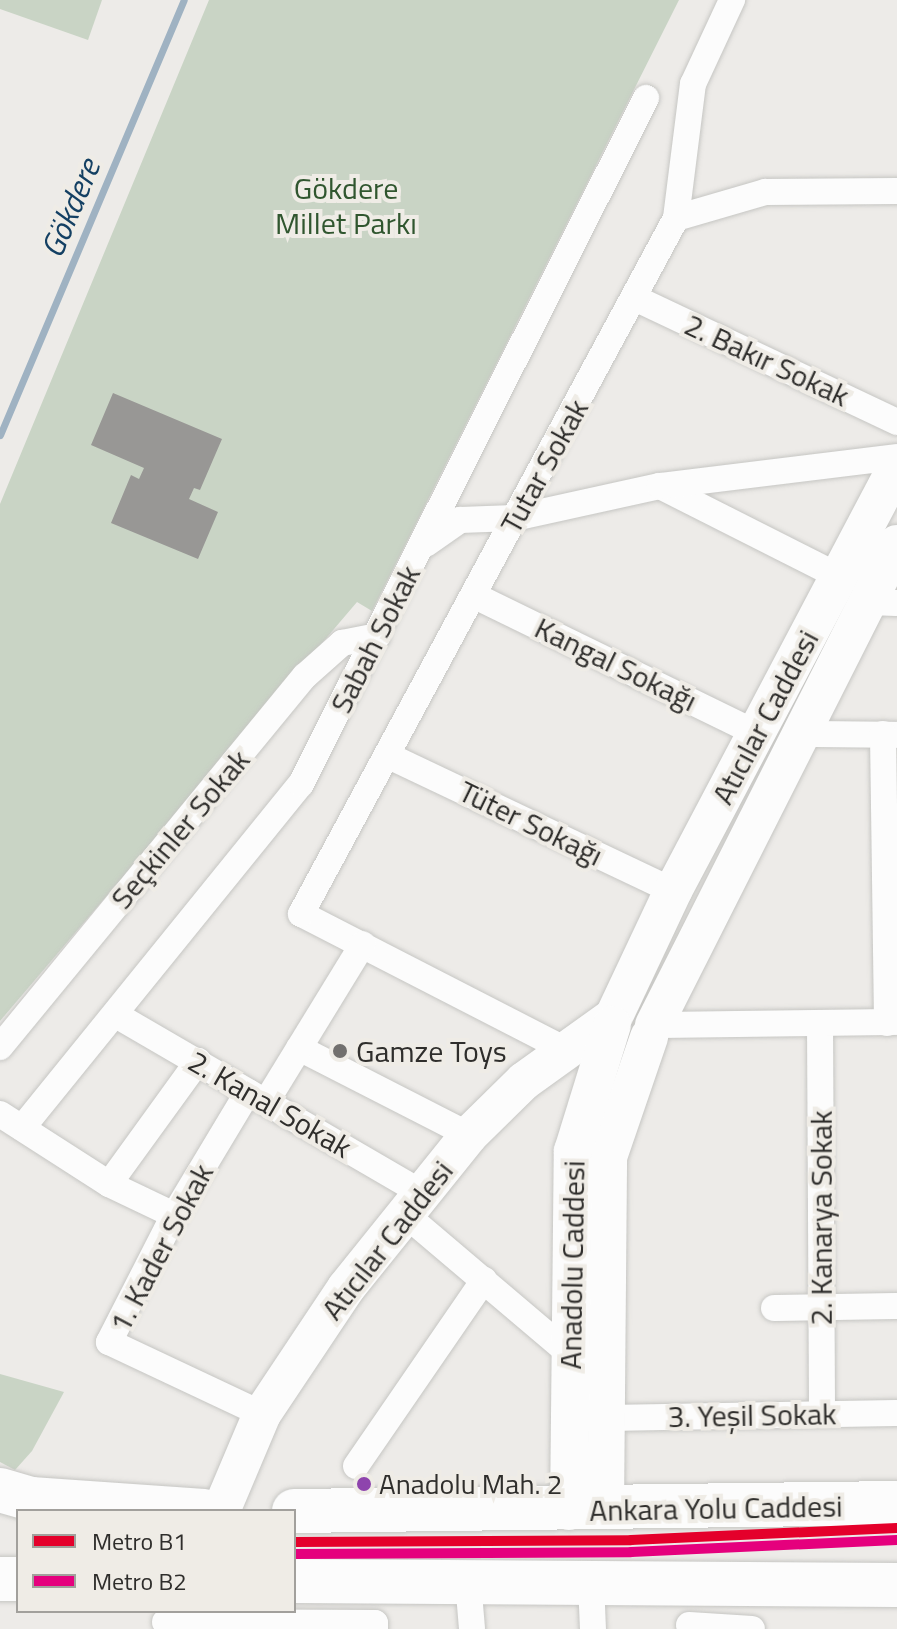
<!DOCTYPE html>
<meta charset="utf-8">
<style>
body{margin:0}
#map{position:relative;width:897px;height:1629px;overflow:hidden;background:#edebe8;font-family:"Titillium Web",sans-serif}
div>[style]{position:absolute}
.green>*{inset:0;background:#c9d4c5}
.stream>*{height:7px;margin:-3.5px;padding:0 3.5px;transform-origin:3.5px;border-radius:3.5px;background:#9fb2c2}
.building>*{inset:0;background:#989795}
.roads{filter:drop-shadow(0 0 2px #c6c6c3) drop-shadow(0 0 2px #c6c6c3)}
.minor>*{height:26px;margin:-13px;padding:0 13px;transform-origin:13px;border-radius:13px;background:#fcfcfc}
.secondary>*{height:38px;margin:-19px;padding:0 19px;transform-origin:19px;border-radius:19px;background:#fcfcfc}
.trunk>*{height:44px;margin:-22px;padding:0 22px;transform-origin:22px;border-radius:22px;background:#fcfcfc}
.metro-1>*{height:10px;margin:-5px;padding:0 5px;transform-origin:5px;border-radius:5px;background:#e4002b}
.metro-2>*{height:10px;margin:-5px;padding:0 5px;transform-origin:5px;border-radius:5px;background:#e5007d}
.dots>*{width:22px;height:22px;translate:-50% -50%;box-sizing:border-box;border:4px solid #efece6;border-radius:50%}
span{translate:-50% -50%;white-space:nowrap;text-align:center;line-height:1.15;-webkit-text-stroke:8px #efece6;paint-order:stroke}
.bus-label{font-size:28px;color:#2f2e2c}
.left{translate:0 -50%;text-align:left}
.park-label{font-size:30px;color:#30562f}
.street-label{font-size:30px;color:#2f2e2c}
.poi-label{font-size:30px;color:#2f2e2c}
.water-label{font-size:32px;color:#144063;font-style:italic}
.legend{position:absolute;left:16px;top:1509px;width:280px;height:104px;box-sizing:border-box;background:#efece6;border:2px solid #a2a09c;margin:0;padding:10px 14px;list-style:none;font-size:24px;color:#2f2e2c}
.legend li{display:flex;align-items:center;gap:16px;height:40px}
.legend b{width:40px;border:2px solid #a2a09c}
</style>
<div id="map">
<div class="green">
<div style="clip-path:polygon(0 0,102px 0,88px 40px,0 9px)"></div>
<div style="clip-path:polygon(209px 0,679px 0,372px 611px,357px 602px,0 1021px,0 504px)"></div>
<div style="clip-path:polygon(0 1374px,64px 1392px,32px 1451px,15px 1470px,0 1462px)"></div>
</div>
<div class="stream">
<div style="left:0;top:435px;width:472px;rotate:-67.1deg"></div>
</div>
<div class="building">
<div style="clip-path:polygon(113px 393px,222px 439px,200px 490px,194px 488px,189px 499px,218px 512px,198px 559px,111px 523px,131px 475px,139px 479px,144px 468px,91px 445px)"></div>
</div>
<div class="roads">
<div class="minor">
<div style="left:676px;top:218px;width:93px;rotate:-16.3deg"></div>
<div style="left:765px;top:192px;width:132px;rotate:-0.4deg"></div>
<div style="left:637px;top:299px;width:288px;rotate:25.3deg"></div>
<div style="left:660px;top:486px;width:199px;rotate:26.8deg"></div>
<div style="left:426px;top:544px;width:42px;rotate:-35.2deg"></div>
<div style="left:460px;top:520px;width:54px;rotate:-2.1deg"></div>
<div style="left:514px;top:518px;width:149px;rotate:-12.4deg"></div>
<div style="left:660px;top:486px;width:239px;rotate:-7deg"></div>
<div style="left:475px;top:596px;width:313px;rotate:26deg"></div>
<div style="left:868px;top:602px;width:29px;rotate:2deg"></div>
<div style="left:803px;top:734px;width:94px;rotate:0.6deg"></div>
<div style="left:883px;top:734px;width:289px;rotate:89.2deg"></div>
<div style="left:389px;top:756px;width:314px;rotate:25.4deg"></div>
<div style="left:116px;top:1015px;width:355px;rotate:30.2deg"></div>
<div style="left:820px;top:1023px;width:391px;rotate:89.7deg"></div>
<div style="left:654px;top:1025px;width:243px;rotate:-0.7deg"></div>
<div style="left:0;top:1047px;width:480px;rotate:-50.6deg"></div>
<div style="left:305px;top:676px;width:50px;rotate:-41.7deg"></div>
<div style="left:342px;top:643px;width:36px;rotate:-11deg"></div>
<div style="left:299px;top:1048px;width:191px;rotate:27.1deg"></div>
<div style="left:566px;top:1050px;width:298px;rotate:-152.8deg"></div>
<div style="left:301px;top:914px;width:791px;rotate:-61.68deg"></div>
<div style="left:676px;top:218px;width:135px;rotate:-82.8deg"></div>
<div style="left:693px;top:84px;width:93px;rotate:-65.1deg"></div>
<div style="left:248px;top:1092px;width:144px;rotate:121deg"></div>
<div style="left:174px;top:1215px;width:143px;rotate:117.1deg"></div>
<div style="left:109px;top:1342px;width:169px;rotate:25.2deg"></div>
<div style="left:266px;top:1102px;width:185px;rotate:-58.5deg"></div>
<div style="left:0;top:1114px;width:130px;rotate:32.7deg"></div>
<div style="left:109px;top:1184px;width:72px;rotate:25.5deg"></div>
<div style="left:22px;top:1128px;width:443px;rotate:-51deg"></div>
<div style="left:301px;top:784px;width:768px;rotate:-63.3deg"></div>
<div style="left:109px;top:1184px;width:152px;rotate:-54.1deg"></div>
<div style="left:406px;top:1215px;width:214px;rotate:40.3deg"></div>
<div style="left:569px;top:1353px;width:11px;rotate:15deg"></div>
<div style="left:774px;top:1308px;width:123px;rotate:-0.9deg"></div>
<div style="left:606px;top:1418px;width:291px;rotate:-1deg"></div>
<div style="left:356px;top:1466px;width:226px;rotate:-55.5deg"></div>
<div style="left:468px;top:1581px;width:48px;rotate:85.2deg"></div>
<div style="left:591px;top:1582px;width:47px;rotate:87.6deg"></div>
<div style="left:165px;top:1622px;width:210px;rotate:0.3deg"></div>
<div style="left:375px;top:1623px;width:6px;rotate:90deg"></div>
<div style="left:689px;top:1625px;width:63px;rotate:3.6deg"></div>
</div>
<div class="secondary">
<div style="left:616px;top:1012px;width:134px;rotate:-64.8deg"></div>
<div style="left:673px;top:891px;width:480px;rotate:-62.2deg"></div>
<div style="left:654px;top:1025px;width:539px;rotate:-63.2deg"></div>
<div style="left:605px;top:1510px;width:353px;rotate:-89.5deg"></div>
<div style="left:608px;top:1157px;width:127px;rotate:-71.1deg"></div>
<div style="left:221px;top:1511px;width:105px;rotate:-67.1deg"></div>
<div style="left:262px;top:1414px;width:151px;rotate:-56.3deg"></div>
<div style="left:346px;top:1288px;width:196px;rotate:-51.2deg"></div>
<div style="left:469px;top:1135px;width:77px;rotate:-44.5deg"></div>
<div style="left:524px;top:1081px;width:110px;rotate:-35.7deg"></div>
<div style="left:569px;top:1511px;width:360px;rotate:-89.4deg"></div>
<div style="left:573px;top:1151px;width:132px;rotate:-72.8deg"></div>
</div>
<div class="trunk">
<div style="left:0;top:1490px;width:32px;rotate:16deg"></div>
<div style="left:31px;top:1499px;width:173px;rotate:4deg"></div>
<div style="left:294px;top:1511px;width:603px;rotate:-0.76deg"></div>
<div style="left:0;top:1579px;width:18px"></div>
<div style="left:294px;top:1581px;width:603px;rotate:0.38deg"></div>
</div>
</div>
<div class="metro-1">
<div style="left:294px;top:1542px;width:337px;rotate:-0.3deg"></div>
<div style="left:631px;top:1540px;width:266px;rotate:-2.6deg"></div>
</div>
<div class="metro-2">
<div style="left:294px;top:1554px;width:337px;rotate:-0.3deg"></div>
<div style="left:631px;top:1552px;width:266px;rotate:-2.6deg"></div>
</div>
<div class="dots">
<div style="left:340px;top:1051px;background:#72706e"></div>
<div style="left:364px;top:1484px;background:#8e44ad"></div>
</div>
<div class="bus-label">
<span class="left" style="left:379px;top:1484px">Anadolu Mah. 2</span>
</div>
<div class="park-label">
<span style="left:346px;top:205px">Gökdere<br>Millet Parkı</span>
</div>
<div class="street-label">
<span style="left:767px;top:360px;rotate:25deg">2. Bakır Sokak</span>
<span style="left:544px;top:466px;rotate:-61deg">Tutar Sokak</span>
<span style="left:375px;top:639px;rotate:-63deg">Sabah Sokak</span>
<span style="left:616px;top:664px;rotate:26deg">Kangal Sokağı</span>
<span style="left:765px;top:717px;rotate:-62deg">Atıcılar Caddesi</span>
<span style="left:531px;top:823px;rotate:26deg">Tüter Sokağı</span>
<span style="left:180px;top:829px;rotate:-50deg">Seçkinler Sokak</span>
<span style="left:270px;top:1104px;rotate:30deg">2. Kanal Sokak</span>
<span style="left:821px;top:1218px;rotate:-90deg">2. Kanarya Sokak</span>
<span style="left:387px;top:1240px;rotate:-52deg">Atıcılar Caddesi</span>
<span style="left:161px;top:1248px;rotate:-62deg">1. Kader Sokak</span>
<span style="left:572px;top:1265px;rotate:-89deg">Anadolu Caddesi</span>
<span style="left:752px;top:1415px;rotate:-1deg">3. Yeşil Sokak</span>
<span style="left:716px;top:1508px;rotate:-1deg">Ankara Yolu Caddesi</span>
</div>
<div class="poi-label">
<span class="left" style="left:356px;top:1051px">Gamze Toys</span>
</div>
<div class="water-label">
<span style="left:70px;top:208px;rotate:-67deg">Gökdere</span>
</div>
<ul class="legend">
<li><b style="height:10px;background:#e4002b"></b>Metro B1</li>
<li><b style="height:10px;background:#e5007d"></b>Metro B2</li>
</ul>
</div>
